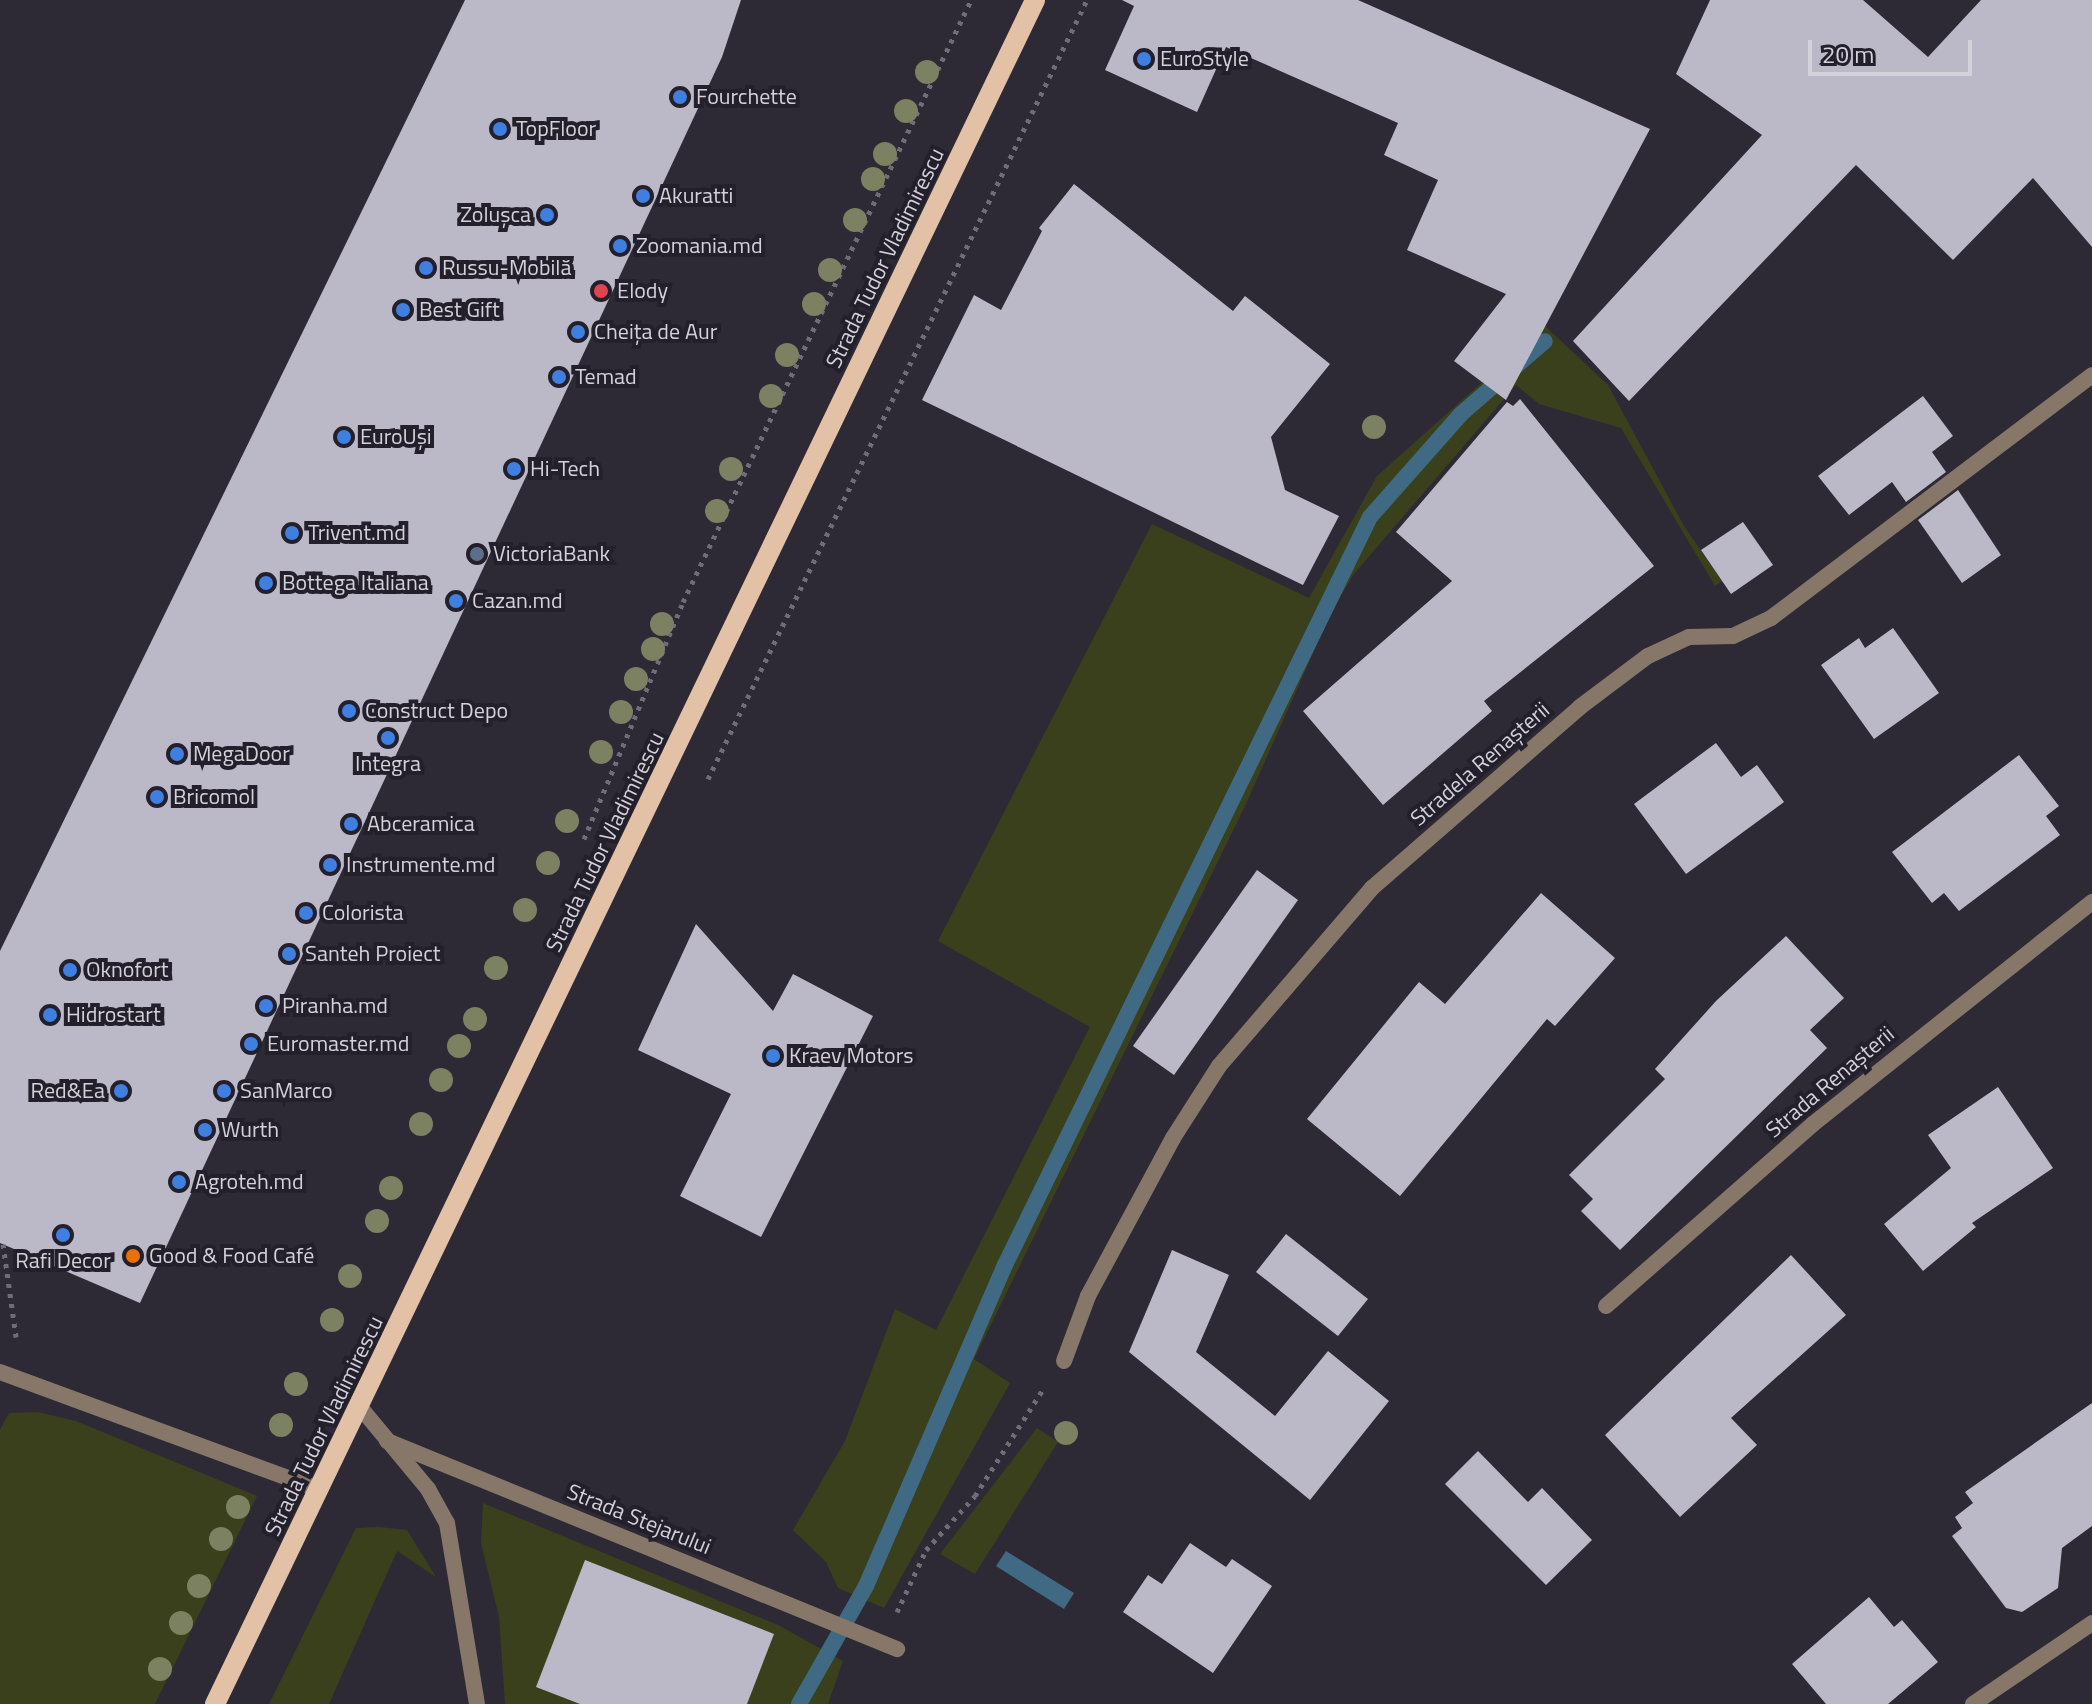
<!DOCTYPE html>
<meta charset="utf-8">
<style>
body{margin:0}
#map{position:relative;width:2092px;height:1704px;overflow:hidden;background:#2d2a36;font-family:"Titillium Web",sans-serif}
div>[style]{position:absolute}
.green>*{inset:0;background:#39401b}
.water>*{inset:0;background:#406a83}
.stream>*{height:16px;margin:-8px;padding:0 8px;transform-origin:8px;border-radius:8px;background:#406a83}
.building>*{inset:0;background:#bbb8c8}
.path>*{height:5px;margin-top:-2.5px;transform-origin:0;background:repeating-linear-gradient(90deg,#706d78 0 4px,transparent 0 10px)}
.lane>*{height:16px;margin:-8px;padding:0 8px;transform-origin:8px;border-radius:8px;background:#867769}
.street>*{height:16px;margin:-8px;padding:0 8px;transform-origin:8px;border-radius:8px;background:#867769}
.primary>*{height:20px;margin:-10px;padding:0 10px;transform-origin:10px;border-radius:10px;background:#e2c1a6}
.trees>*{width:24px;height:24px;margin:-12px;border-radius:50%;background:#7b8161}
.dots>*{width:22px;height:22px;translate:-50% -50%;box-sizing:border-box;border:4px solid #23202c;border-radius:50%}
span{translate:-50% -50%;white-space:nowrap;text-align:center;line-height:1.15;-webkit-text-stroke:8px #23202c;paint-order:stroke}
.poi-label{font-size:22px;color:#d3d1d9}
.left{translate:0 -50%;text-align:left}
.right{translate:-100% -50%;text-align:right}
.street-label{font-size:22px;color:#d3d1d9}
.scale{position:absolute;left:1808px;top:40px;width:164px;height:36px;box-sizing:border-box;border:4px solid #d3d1d9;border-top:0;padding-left:10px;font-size:24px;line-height:28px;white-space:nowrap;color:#d3d1d9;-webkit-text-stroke:6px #23202c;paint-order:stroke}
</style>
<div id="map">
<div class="green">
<div style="clip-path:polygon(1545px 326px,1608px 385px,1684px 526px,1722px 581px,1715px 586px,1621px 428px,1539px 404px,1516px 385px,1353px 575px,1331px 613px,1246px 804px,974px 1359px,1010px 1383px,884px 1608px,838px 1588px,826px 1562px,793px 1530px,845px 1441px,895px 1309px,936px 1330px,1090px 1027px,938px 941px,1152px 524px,1309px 598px,1377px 476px)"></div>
<div style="clip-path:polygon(38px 1412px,76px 1421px,257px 1496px,155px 1704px,0 1704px,0 1430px,9px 1413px)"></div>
<div style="clip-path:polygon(1037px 1428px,1058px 1442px,975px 1574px,940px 1554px)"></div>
<div style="clip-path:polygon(483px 1503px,778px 1625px,843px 1661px,828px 1704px,505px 1704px,499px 1617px,481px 1543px)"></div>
<div style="clip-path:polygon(379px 1527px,407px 1530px,436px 1577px,397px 1551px,329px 1704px,269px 1704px,356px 1528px)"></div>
</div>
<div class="water">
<div style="clip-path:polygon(1006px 1551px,1074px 1593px,1064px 1609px,996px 1566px)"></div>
</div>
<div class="stream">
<div style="left:799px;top:1704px;width:136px;rotate:-60.4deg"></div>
<div style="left:866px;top:1586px;width:350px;rotate:-66.6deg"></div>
<div style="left:1005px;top:1265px;width:832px;rotate:-63.99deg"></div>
<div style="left:1370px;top:517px;width:137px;rotate:-48.5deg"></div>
<div style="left:1461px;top:414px;width:111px;rotate:-41deg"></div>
</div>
<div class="building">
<div style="clip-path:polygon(465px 0,741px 0,722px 57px,140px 1303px,0 1243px,0 951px)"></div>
<div style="clip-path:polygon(1122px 0,1358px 0,1650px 129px,1506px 400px,1454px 361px,1506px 294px,1407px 250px,1438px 180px,1384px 155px,1398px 123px,1226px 47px,1197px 112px,1105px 70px,1134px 6px)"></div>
<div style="clip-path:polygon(1710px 0,1863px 0,1928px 57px,1981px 0,2092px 0,2092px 247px,2033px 178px,1953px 260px,1856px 165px,1629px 401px,1573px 341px,1762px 135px,1676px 74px)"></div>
<div style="clip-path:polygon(1074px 184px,1233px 311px,1245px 296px,1330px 364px,1271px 437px,1285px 490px,1339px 516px,1303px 585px,922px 400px,974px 295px,1001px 310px,1042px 231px,1039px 228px)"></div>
<div style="clip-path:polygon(1923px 396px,1953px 436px,1932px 452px,1946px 472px,1906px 502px,1892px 482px,1849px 515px,1818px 476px)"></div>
<div style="clip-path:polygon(1520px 399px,1654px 566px,1484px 701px,1492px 711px,1383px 805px,1303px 711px,1452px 581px,1396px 532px,1507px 402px,1513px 406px)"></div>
<div style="clip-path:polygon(1958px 490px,2001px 555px,1962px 583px,1918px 520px)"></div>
<div style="clip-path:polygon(1743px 522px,1773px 565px,1731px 594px,1701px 550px)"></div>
<div style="clip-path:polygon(1893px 628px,1939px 693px,1874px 739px,1821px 665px,1859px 638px,1865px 648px)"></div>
<div style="clip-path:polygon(1716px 743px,1741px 777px,1757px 765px,1784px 802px,1686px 874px,1634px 804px)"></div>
<div style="clip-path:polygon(2019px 755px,2059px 806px,2046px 816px,2060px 835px,1959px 911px,1944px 893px,1932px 903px,1892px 852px)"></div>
<div style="clip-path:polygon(1257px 870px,1298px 900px,1174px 1075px,1133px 1046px)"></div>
<div style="clip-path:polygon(1541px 893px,1615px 958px,1555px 1026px,1547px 1019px,1400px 1196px,1307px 1119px,1419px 982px,1445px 1004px)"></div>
<div style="clip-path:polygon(696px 924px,773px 1011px,793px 974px,873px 1016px,761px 1237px,680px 1196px,731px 1094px,638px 1050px)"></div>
<div style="clip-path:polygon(1786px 936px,1844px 998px,1810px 1030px,1827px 1048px,1620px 1250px,1581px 1211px,1593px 1199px,1569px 1175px,1665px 1079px,1655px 1069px,1716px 1001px)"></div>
<div style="clip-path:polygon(1998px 1087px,2053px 1168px,1972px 1223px,1976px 1227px,1923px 1271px,1884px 1224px,1951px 1168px,1928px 1135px)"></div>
<div style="clip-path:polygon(1286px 1234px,1368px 1299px,1338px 1336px,1256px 1272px)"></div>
<div style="clip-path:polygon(1172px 1250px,1229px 1275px,1196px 1352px,1275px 1416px,1328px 1351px,1389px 1401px,1310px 1500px,1129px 1352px)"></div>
<div style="clip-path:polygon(1791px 1255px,1846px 1315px,1731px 1418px,1757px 1445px,1680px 1517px,1605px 1435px)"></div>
<div style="clip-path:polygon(2092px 1403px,2092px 1526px,2062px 1548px,2058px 1588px,2022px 1612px,2006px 1608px,1952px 1536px,1962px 1528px,1955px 1517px,1973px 1503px,1965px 1492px)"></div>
<div style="clip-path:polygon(1478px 1451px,1528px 1502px,1542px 1488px,1592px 1540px,1546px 1585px,1445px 1484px)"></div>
<div style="clip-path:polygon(1190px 1543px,1226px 1567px,1232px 1559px,1272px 1586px,1213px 1673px,1123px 1612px,1148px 1575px,1162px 1584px)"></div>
<div style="clip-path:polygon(585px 1560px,774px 1634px,747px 1704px,580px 1704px,536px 1687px)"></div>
<div style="clip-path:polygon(1869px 1597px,1894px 1627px,1902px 1620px,1938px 1662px,1888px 1704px,1826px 1704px,1792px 1664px)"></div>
</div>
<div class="path">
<div style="left:708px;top:779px;width:866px;rotate:-64.06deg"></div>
<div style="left:584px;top:839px;width:257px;rotate:-67.3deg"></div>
<div style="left:683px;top:602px;width:667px;rotate:-64.43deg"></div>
<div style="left:3px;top:1244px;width:94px;rotate:82deg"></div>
<div style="left:897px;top:1612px;width:68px;rotate:-64.9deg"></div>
<div style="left:926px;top:1550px;width:73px;rotate:-47.8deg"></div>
<div style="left:975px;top:1496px;width:125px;rotate:-57.5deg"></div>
</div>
<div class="lane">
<div style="left:387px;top:1441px;width:551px;rotate:22.19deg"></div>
</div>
<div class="street">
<div style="left:1606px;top:1306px;width:276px;rotate:-41.3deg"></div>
<div style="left:1813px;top:1124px;width:357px;rotate:-38.5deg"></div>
<div style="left:1064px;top:1361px;width:69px;rotate:-69.7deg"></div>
<div style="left:1088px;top:1296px;width:179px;rotate:-61.7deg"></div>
<div style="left:1173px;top:1138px;width:85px;rotate:-57.4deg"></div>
<div style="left:1219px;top:1066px;width:235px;rotate:-49.3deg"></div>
<div style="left:1372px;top:888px;width:276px;rotate:-41deg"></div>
<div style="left:1580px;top:707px;width:85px;rotate:-36.9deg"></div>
<div style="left:1648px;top:656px;width:45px;rotate:-24.9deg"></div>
<div style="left:1689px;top:637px;width:44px;rotate:-1.3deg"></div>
<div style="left:1733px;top:636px;width:42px;rotate:-25.3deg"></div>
<div style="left:1771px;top:618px;width:403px;rotate:-37.1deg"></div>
<div style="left:0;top:1372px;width:341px;rotate:20.2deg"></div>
<div style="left:360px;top:1407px;width:107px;rotate:50.3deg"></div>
<div style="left:428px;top:1489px;width:39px;rotate:61deg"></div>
<div style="left:447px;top:1523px;width:183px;rotate:80.6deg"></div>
<div style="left:1973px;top:1704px;width:144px;rotate:-34.2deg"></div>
</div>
<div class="primary">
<div style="left:215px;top:1704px;width:1891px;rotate:-64.3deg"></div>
</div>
<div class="trees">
<div style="left:927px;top:72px"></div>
<div style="left:906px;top:111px"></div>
<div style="left:885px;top:154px"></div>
<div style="left:873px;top:179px"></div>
<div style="left:855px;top:220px"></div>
<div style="left:830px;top:270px"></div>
<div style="left:814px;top:304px"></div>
<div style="left:787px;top:355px"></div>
<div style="left:771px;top:396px"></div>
<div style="left:1374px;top:427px"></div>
<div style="left:731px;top:469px"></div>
<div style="left:717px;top:511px"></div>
<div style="left:662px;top:624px"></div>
<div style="left:653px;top:649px"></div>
<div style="left:636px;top:679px"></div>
<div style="left:621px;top:712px"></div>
<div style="left:601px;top:752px"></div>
<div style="left:567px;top:821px"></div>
<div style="left:548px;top:863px"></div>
<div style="left:525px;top:910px"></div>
<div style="left:496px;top:968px"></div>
<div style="left:475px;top:1019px"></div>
<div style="left:459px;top:1046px"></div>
<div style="left:441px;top:1080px"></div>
<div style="left:421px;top:1124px"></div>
<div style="left:391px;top:1188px"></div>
<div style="left:377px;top:1221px"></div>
<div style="left:350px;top:1276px"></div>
<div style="left:332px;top:1320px"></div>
<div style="left:296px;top:1384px"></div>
<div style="left:281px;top:1425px"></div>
<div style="left:1066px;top:1433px"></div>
<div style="left:238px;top:1507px"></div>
<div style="left:221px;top:1539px"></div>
<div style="left:199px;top:1586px"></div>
<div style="left:181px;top:1623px"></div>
<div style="left:160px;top:1669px"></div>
</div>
<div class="dots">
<div style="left:1144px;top:59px;background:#3f7fe0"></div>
<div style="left:680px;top:97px;background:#3f7fe0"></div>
<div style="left:500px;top:129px;background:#3f7fe0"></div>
<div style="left:643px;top:196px;background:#3f7fe0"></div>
<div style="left:547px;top:215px;background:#3f7fe0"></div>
<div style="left:620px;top:246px;background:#3f7fe0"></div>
<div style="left:426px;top:268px;background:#3f7fe0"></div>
<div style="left:601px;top:291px;background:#e0444e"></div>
<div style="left:403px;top:310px;background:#3f7fe0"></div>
<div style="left:578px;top:332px;background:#3f7fe0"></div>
<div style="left:559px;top:377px;background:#3f7fe0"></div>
<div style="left:344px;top:437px;background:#3f7fe0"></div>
<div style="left:514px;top:469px;background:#3f7fe0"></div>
<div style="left:292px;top:533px;background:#3f7fe0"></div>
<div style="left:477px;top:554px;background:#5c6f8a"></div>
<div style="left:266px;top:583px;background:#3f7fe0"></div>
<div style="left:456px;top:601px;background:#3f7fe0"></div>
<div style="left:349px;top:711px;background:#3f7fe0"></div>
<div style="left:388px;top:738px;background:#3f7fe0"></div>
<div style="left:177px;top:754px;background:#3f7fe0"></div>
<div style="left:157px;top:797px;background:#3f7fe0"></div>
<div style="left:351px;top:824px;background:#3f7fe0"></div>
<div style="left:330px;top:865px;background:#3f7fe0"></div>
<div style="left:306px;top:913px;background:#3f7fe0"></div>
<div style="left:289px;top:954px;background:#3f7fe0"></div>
<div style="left:70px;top:970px;background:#3f7fe0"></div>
<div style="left:266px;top:1006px;background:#3f7fe0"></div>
<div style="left:50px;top:1015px;background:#3f7fe0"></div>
<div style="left:251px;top:1044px;background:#3f7fe0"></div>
<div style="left:773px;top:1056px;background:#3f7fe0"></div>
<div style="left:121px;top:1091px;background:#3f7fe0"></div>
<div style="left:224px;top:1091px;background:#3f7fe0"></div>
<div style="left:205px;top:1130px;background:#3f7fe0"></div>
<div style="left:179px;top:1182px;background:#3f7fe0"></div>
<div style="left:63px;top:1235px;background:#3f7fe0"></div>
<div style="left:133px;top:1256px;background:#e8710a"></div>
</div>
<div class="poi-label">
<span class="left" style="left:1160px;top:59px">EuroStyle</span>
<span class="left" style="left:696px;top:97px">Fourchette</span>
<span class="left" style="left:516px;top:129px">TopFloor</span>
<span class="left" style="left:659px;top:196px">Akuratti</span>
<span class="right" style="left:531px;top:215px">Zolușca</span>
<span class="left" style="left:636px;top:246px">Zoomania.md</span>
<span class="left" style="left:442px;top:268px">Russu-Mobilă</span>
<span class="left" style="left:617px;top:291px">Elody</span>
<span class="left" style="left:419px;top:310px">Best Gift</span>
<span class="left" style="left:594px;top:332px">Cheița de Aur</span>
<span class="left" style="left:575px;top:377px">Temad</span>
<span class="left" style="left:360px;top:437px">EuroUși</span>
<span class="left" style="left:530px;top:469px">Hi-Tech</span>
<span class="left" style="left:308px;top:533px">Trivent.md</span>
<span class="left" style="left:493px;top:554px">VictoriaBank</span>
<span class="left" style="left:282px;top:583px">Bottega Italiana</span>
<span class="left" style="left:472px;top:601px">Cazan.md</span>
<span class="left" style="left:365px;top:711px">Construct Depo</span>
<span class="left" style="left:193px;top:754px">MegaDoor</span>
<span style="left:388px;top:764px">Integra</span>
<span class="left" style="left:173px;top:797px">Bricomol</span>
<span class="left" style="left:367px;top:824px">Abceramica</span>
<span class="left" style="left:346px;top:865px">Instrumente.md</span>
<span class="left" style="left:322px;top:913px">Colorista</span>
<span class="left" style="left:305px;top:954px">Santeh Proiect</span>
<span class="left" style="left:86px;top:970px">Oknofort</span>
<span class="left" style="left:282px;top:1006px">Piranha.md</span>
<span class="left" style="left:66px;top:1015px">Hidrostart</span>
<span class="left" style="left:267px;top:1044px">Euromaster.md</span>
<span class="left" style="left:789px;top:1056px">Kraev Motors</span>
<span class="right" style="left:105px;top:1091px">Red&amp;Ea</span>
<span class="left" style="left:240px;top:1091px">SanMarco</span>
<span class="left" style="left:221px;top:1130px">Wurth</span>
<span class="left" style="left:195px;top:1182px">Agroteh.md</span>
<span class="left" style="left:149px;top:1256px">Good &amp; Food Café</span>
<span style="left:63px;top:1261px">Rafi Decor</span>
</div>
<div class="street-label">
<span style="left:885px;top:258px;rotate:-64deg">Strada Tudor Vladimirescu</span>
<span style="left:1480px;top:764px;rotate:-41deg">Stradela Renașterii</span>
<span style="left:605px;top:842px;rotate:-64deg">Strada Tudor Vladimirescu</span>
<span style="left:1830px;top:1082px;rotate:-40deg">Strada Renașterii</span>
<span style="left:324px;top:1426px;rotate:-64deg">Strada Tudor Vladimirescu</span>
<span style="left:639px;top:1519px;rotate:22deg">Strada Stejarului</span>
</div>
<div class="scale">20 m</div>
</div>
